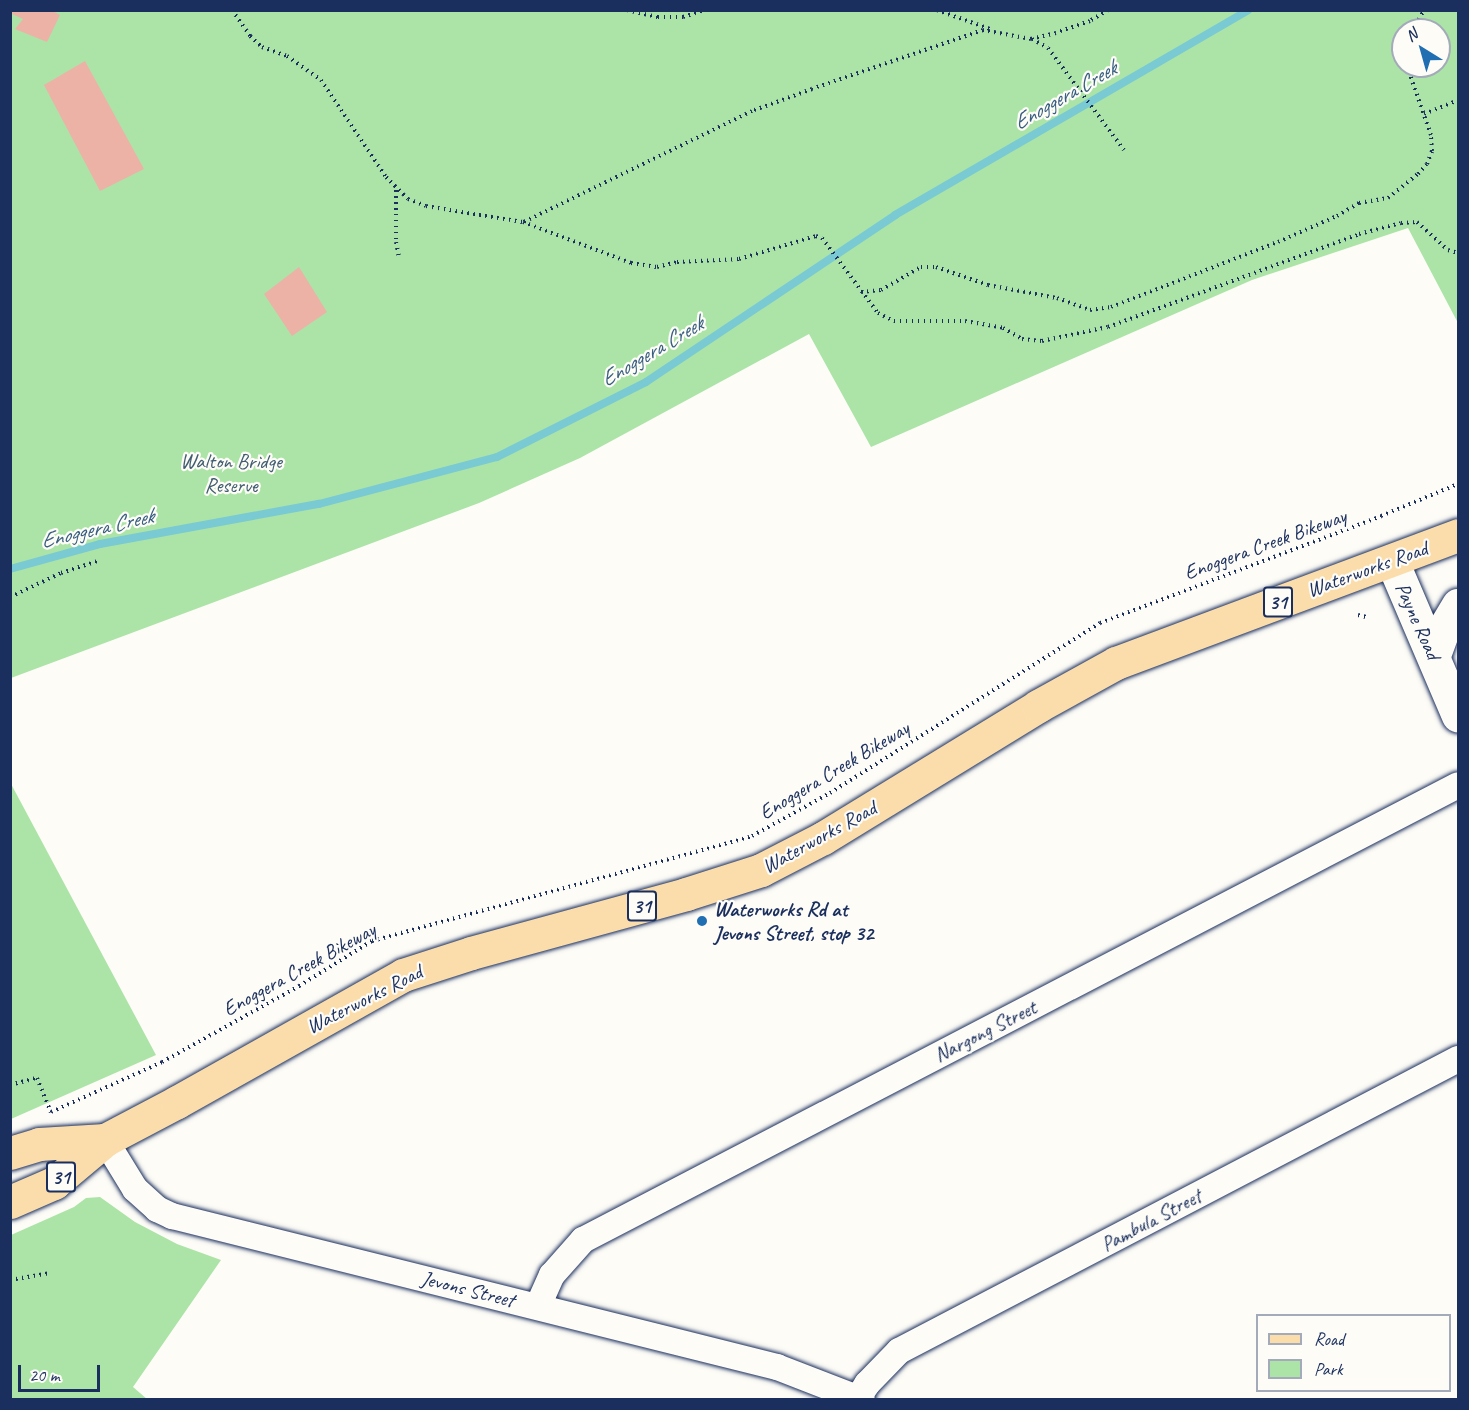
<!DOCTYPE html>
<style>
body{margin:0}
#map{position:relative;width:1469px;height:1410px;overflow:hidden;background:#fdfcf7;font-family:Caveat,sans-serif}
div>[style]{position:absolute}
.green>*{inset:0;background:#ace4a8}
.stream>*{height:8px;margin:-4px;padding:0 4px;transform-origin:4px;border-radius:4px;background:#79cad2}
.building>*{inset:0;background:#ecb2a6}
.path>*{height:4px;margin-top:-2px;transform-origin:0;background:repeating-linear-gradient(90deg,#1b2f5e 0 1.5px,transparent 0 6px)}
.roads{filter:drop-shadow(0 0 2px #1b2f5e) drop-shadow(0 0 2px #1b2f5e)}
.minor>*{height:26px;margin:-13px;padding:0 13px;transform-origin:13px;border-radius:13px;background:#fdfcf7}
.secondary>*{height:33px;margin:-16.5px;padding:0 16.5px;transform-origin:16.5px;border-radius:16.5px;background:#fdfcf7}
.primary>*{height:33px;margin:-16.5px;padding:0 16.5px;transform-origin:16.5px;border-radius:16.5px;background:#fbddab}
.dots>*{width:16px;height:16px;translate:-50% -50%;box-sizing:border-box;border:3px solid #fdfcf7;border-radius:50%}
span{translate:-50% -50%;white-space:nowrap;text-align:center;line-height:1.15;-webkit-text-stroke:4.5px #fdfcf7;paint-order:stroke}
.shield-label span{padding:2px 4px;background:#fdfcf7;border:2px solid;border-radius:4px;-webkit-text-stroke-width:0}
.shield-label{font-size:20px;color:#1b2f5e;font-weight:700}
.park-label{font-size:21px;color:#3f5c70}
.street-label{font-size:21px;color:#1b2f5e}
.poi-label{font-size:21px;color:#1b2f5e;font-weight:700}
.left{translate:0 -50%;text-align:left}
.water-label{font-size:22px;color:#375e81;font-style:italic}
.frame{position:absolute;inset:0;border:12px solid #1b2f5e;pointer-events:none}
.legend{position:absolute;left:1256px;top:1314px;width:195px;height:78px;box-sizing:border-box;background:#fdfcf7;border:2px solid #a3aaba;margin:0;padding:8px 10px;list-style:none;font-size:18px;color:#1b2f5e}
.legend li{display:flex;align-items:center;gap:12px;height:30px}
.legend b{width:30px;border:2px solid #a3aaba}
.north{position:absolute;left:1391px;top:18px;width:60px;height:60px;box-sizing:border-box;background:#fdfcf7;border:2px solid #a3aaba;border-radius:50%;rotate:323deg;font-size:16px;font-weight:700;line-height:24px;text-align:center;color:#1b2f5e}
.north::after{content:'';display:block;margin:auto;width:21px;height:27px;background:#1f6fb2;clip-path:polygon(50% 0,100% 100%,50% 72%,0 100%)}
.scale{position:absolute;left:18px;top:1365px;width:82px;height:27px;box-sizing:border-box;border:3px solid #1b2f5e;border-top:0;padding-left:8px;font-size:18px;line-height:21px;white-space:nowrap;color:#1b2f5e;-webkit-text-stroke:4px #fdfcf7;paint-order:stroke}
</style>
<div id="map">
<div class="green">
<div style="clip-path:polygon(evenodd,11px 11px,1458px 11px,1458px 323px,1408px 228px,1252px 280px,871px 447px,809px 334px,580px 458px,479px 503px,11px 678px,11px 11px,1403px 30px,1439px 30px,1439px 66px,1403px 66px,1403px 30px)"></div>
<div style="clip-path:polygon(10px 782px,156px 1055px,11px 1119px,10px 1119px)"></div>
<div style="clip-path:polygon(100px 1197px,135px 1222px,177px 1244px,221px 1260px,133px 1387px,147px 1399px,11px 1399px,11px 1235px,74px 1207px,86px 1198px)"></div>
</div>
<div class="stream">
<div style="left:10px;top:569px;width:93px;rotate:-15.5deg"></div>
<div style="left:100px;top:544px;width:223px;rotate:-10.4deg"></div>
<div style="left:319px;top:504px;width:184px;rotate:-14.8deg"></div>
<div style="left:497px;top:457px;width:167px;rotate:-26.7deg"></div>
<div style="left:646px;top:382px;width:300px;rotate:-33.8deg"></div>
<div style="left:895px;top:215px;width:408px;rotate:-30.1deg"></div>
</div>
<div class="building">
<div style="clip-path:polygon(10px 10px,51px 10px,60px 15px,47px 42px,15px 29px,23px 19px,12px 14px,10px 17px)"></div>
<div style="clip-path:polygon(85px 61px,144px 169px,100px 191px,44px 85px)"></div>
<div style="clip-path:polygon(299px 267px,327px 312px,292px 336px,264px 294px)"></div>
</div>
<div class="path">
<div style="left:232px;top:10px;width:32px;rotate:55deg"></div>
<div style="left:250px;top:36px;width:16px;rotate:43deg"></div>
<div style="left:262px;top:47px;width:27px;rotate:20deg"></div>
<div style="left:287px;top:56px;width:42px;rotate:35.2deg"></div>
<div style="left:321px;top:80px;width:117px;rotate:56.2deg"></div>
<div style="left:386px;top:177px;width:31px;rotate:45deg"></div>
<div style="left:408px;top:199px;width:19px;rotate:21deg"></div>
<div style="left:426px;top:206px;width:98px;rotate:9.4deg"></div>
<div style="left:627px;top:10px;width:32px;rotate:13deg"></div>
<div style="left:658px;top:17px;width:25px"></div>
<div style="left:683px;top:17px;width:23px;rotate:-18deg"></div>
<div style="left:937px;top:10px;width:59px;rotate:19.7deg"></div>
<div style="left:1108px;top:10px;width:21px;rotate:149deg"></div>
<div style="left:1090px;top:21px;width:36px;rotate:161deg"></div>
<div style="left:1056px;top:33px;width:26px;rotate:167deg"></div>
<div style="left:1031px;top:39px;width:49px;rotate:-169.4deg"></div>
<div style="left:983px;top:30px;width:181px;rotate:161deg"></div>
<div style="left:812px;top:89px;width:64px;rotate:159.9deg"></div>
<div style="left:752px;top:111px;width:254px;rotate:154.1deg"></div>
<div style="left:523px;top:222px;width:116px;rotate:20.8deg"></div>
<div style="left:631px;top:263px;width:26px;rotate:9deg"></div>
<div style="left:657px;top:267px;width:21px;rotate:-14deg"></div>
<div style="left:677px;top:262px;width:62px;rotate:-2.8deg"></div>
<div style="left:739px;top:259px;width:80px;rotate:-16.6deg"></div>
<div style="left:816px;top:236px;width:6px;rotate:18deg"></div>
<div style="left:822px;top:238px;width:94px;rotate:53.3deg"></div>
<div style="left:878px;top:313px;width:18px;rotate:27deg"></div>
<div style="left:894px;top:321px;width:71px"></div>
<div style="left:965px;top:321px;width:39px;rotate:10deg"></div>
<div style="left:1003px;top:328px;width:22px;rotate:30deg"></div>
<div style="left:1022px;top:339px;width:20px;rotate:6deg"></div>
<div style="left:1042px;top:341px;width:67px;rotate:-12deg"></div>
<div style="left:1108px;top:327px;width:268px;rotate:-20.3deg"></div>
<div style="left:1359px;top:234px;width:43px;rotate:-14.7deg"></div>
<div style="left:1401px;top:223px;width:16px;rotate:-4deg"></div>
<div style="left:1417px;top:222px;width:42px;rotate:42.1deg"></div>
<div style="left:1448px;top:250px;width:10px;rotate:17deg"></div>
<div style="left:1413px;top:30px;width:23px;rotate:-61deg"></div>
<div style="left:1032px;top:39px;width:18px;rotate:29deg"></div>
<div style="left:1048px;top:48px;width:127px;rotate:53.3deg"></div>
<div style="left:1403px;top:44px;width:9px;rotate:90deg"></div>
<div style="left:1424px;top:114px;width:37px;rotate:-22deg"></div>
<div style="left:396px;top:190px;width:52px;rotate:90deg"></div>
<div style="left:396px;top:242px;width:16px;rotate:79deg"></div>
<div style="left:861px;top:292px;width:20px;rotate:-6deg"></div>
<div style="left:881px;top:290px;width:46px;rotate:-29.9deg"></div>
<div style="left:921px;top:267px;width:15px"></div>
<div style="left:936px;top:267px;width:55px;rotate:19.1deg"></div>
<div style="left:988px;top:285px;width:70px;rotate:10.7deg"></div>
<div style="left:1057px;top:298px;width:35px;rotate:20deg"></div>
<div style="left:1090px;top:310px;width:21px;rotate:-8deg"></div>
<div style="left:1111px;top:307px;width:179px;rotate:-21.3deg"></div>
<div style="left:1278px;top:242px;width:64px;rotate:-23.8deg"></div>
<div style="left:1337px;top:216px;width:26px;rotate:-31deg"></div>
<div style="left:1359px;top:203px;width:29px;rotate:-10deg"></div>
<div style="left:1388px;top:198px;width:38px;rotate:-39deg"></div>
<div style="left:1418px;top:174px;width:13px;rotate:-48deg"></div>
<div style="left:1427px;top:164px;width:14px;rotate:-69deg"></div>
<div style="left:1432px;top:151px;width:16px;rotate:-94deg"></div>
<div style="left:1431px;top:135px;width:73px;rotate:-109.2deg"></div>
<div style="left:10px;top:597px;width:56px;rotate:-25.2deg"></div>
<div style="left:61px;top:573px;width:39px;rotate:-18deg"></div>
<div style="left:1358px;top:615px;width:9px;rotate:13deg"></div>
<div style="left:10px;top:1085px;width:28px;rotate:-15deg"></div>
<div style="left:37px;top:1078px;width:37px;rotate:68deg"></div>
<div style="left:51px;top:1112px;width:122px;rotate:-24.2deg"></div>
<div style="left:162px;top:1062px;width:157px;rotate:-29deg"></div>
<div style="left:299px;top:986px;width:86px;rotate:-31.7deg"></div>
<div style="left:372px;top:941px;width:394px;rotate:-15.4deg"></div>
<div style="left:752px;top:836px;width:89px;rotate:-28.9deg"></div>
<div style="left:830px;top:793px;width:319px;rotate:-32.2deg"></div>
<div style="left:1100px;top:623px;width:301px;rotate:-20.8deg"></div>
<div style="left:1381px;top:516px;width:83px;rotate:-22.6deg"></div>
<div style="left:10px;top:1280px;width:41px;rotate:-9.9deg"></div>
</div>
<div class="roads">
<div class="minor">
<div style="left:105px;top:1140px;width:57px;rotate:58.5deg"></div>
<div style="left:135px;top:1189px;width:30px;rotate:42deg"></div>
<div style="left:157px;top:1209px;width:17px;rotate:25deg"></div>
<div style="left:172px;top:1216px;width:624px;rotate:14.01deg"></div>
<div style="left:777px;top:1367px;width:91px;rotate:21.2deg"></div>
<div style="left:538px;top:1306px;width:34px;rotate:-66deg"></div>
<div style="left:552px;top:1275px;width:47px;rotate:-48.5deg"></div>
<div style="left:583px;top:1240px;width:986px;rotate:-27.47deg"></div>
<div style="left:858px;top:1398px;width:17px;rotate:-57deg"></div>
<div style="left:867px;top:1384px;width:46px;rotate:-45.9deg"></div>
<div style="left:899px;top:1351px;width:631px;rotate:-27.58deg"></div>
</div>
<div class="secondary">
<div style="left:1392px;top:561px;width:168px;rotate:66.9deg"></div>
<div style="left:1434px;top:655px;width:29px;rotate:-70deg"></div>
<div style="left:1444px;top:628px;width:27px;rotate:-59deg"></div>
</div>
<div class="primary">
<div style="left:10px;top:1153px;width:30px;rotate:-17deg"></div>
<div style="left:39px;top:1144px;width:66px;rotate:-3.5deg"></div>
<div style="left:10px;top:1202px;width:48px;rotate:-23.4deg"></div>
<div style="left:54px;top:1183px;width:67px;rotate:-40.1deg"></div>
<div style="left:105px;top:1140px;width:81px;rotate:-27.8deg"></div>
<div style="left:177px;top:1102px;width:259px;rotate:-29.3deg"></div>
<div style="left:403px;top:975px;width:71px;rotate:-17.9deg"></div>
<div style="left:471px;top:953px;width:223px;rotate:-15.3deg"></div>
<div style="left:686px;top:894px;width:79px;rotate:-17.7deg"></div>
<div style="left:761px;top:870px;width:70px;rotate:-27.3deg"></div>
<div style="left:823px;top:838px;width:252px;rotate:-31.5deg"></div>
<div style="left:1038px;top:706px;width:89px;rotate:-28.9deg"></div>
<div style="left:1116px;top:663px;width:365px;rotate:-20.5deg"></div>
</div>
</div>
<div class="dots">
<div style="left:702px;top:921px;background:#1f6fb2"></div>
</div>
<div class="shield-label">
<span style="left:1278px;top:602px">31</span>
<span style="left:642px;top:906px">31</span>
<span style="left:61px;top:1177px">31</span>
</div>
<div class="park-label">
<span style="left:231px;top:473px">Walton Bridge<br>Reserve</span>
</div>
<div class="street-label">
<span style="left:1265px;top:544px;rotate:-20deg">Enoggera Creek Bikeway</span>
<span style="left:1367px;top:569px;rotate:-20deg">Waterworks Road</span>
<span style="left:1418px;top:621px;rotate:66deg">Payne Road</span>
<span style="left:834px;top:770px;rotate:-31deg">Enoggera Creek Bikeway</span>
<span style="left:819px;top:837px;rotate:-29deg">Waterworks Road</span>
<span style="left:299px;top:969px;rotate:-29deg">Enoggera Creek Bikeway</span>
<span style="left:364px;top:999px;rotate:-27deg">Waterworks Road</span>
<span style="left:985px;top:1031px;rotate:-27deg">Nargong Street</span>
<span style="left:1151px;top:1220px;rotate:-28deg">Pambula Street</span>
<span style="left:468px;top:1289px;rotate:14deg">Jevons Street</span>
</div>
<div class="poi-label">
<span class="left" style="left:714px;top:921px">Waterworks Rd at<br>Jevons Street, stop 32</span>
</div>
<div class="water-label">
<span style="left:1065px;top:96px;rotate:-30deg">Enoggera Creek</span>
<span style="left:652px;top:352px;rotate:-31deg">Enoggera Creek</span>
<span style="left:97px;top:529px;rotate:-13deg">Enoggera Creek</span>
</div>
<div class="frame"></div>
<ul class="legend">
<li><b style="height:8px;background:#fbddab"></b>Road</li>
<li><b style="height:16px;background:#ace4a8"></b>Park</li>
</ul>
<div class="north">N</div>
<div class="scale">20 m</div>
</div>
